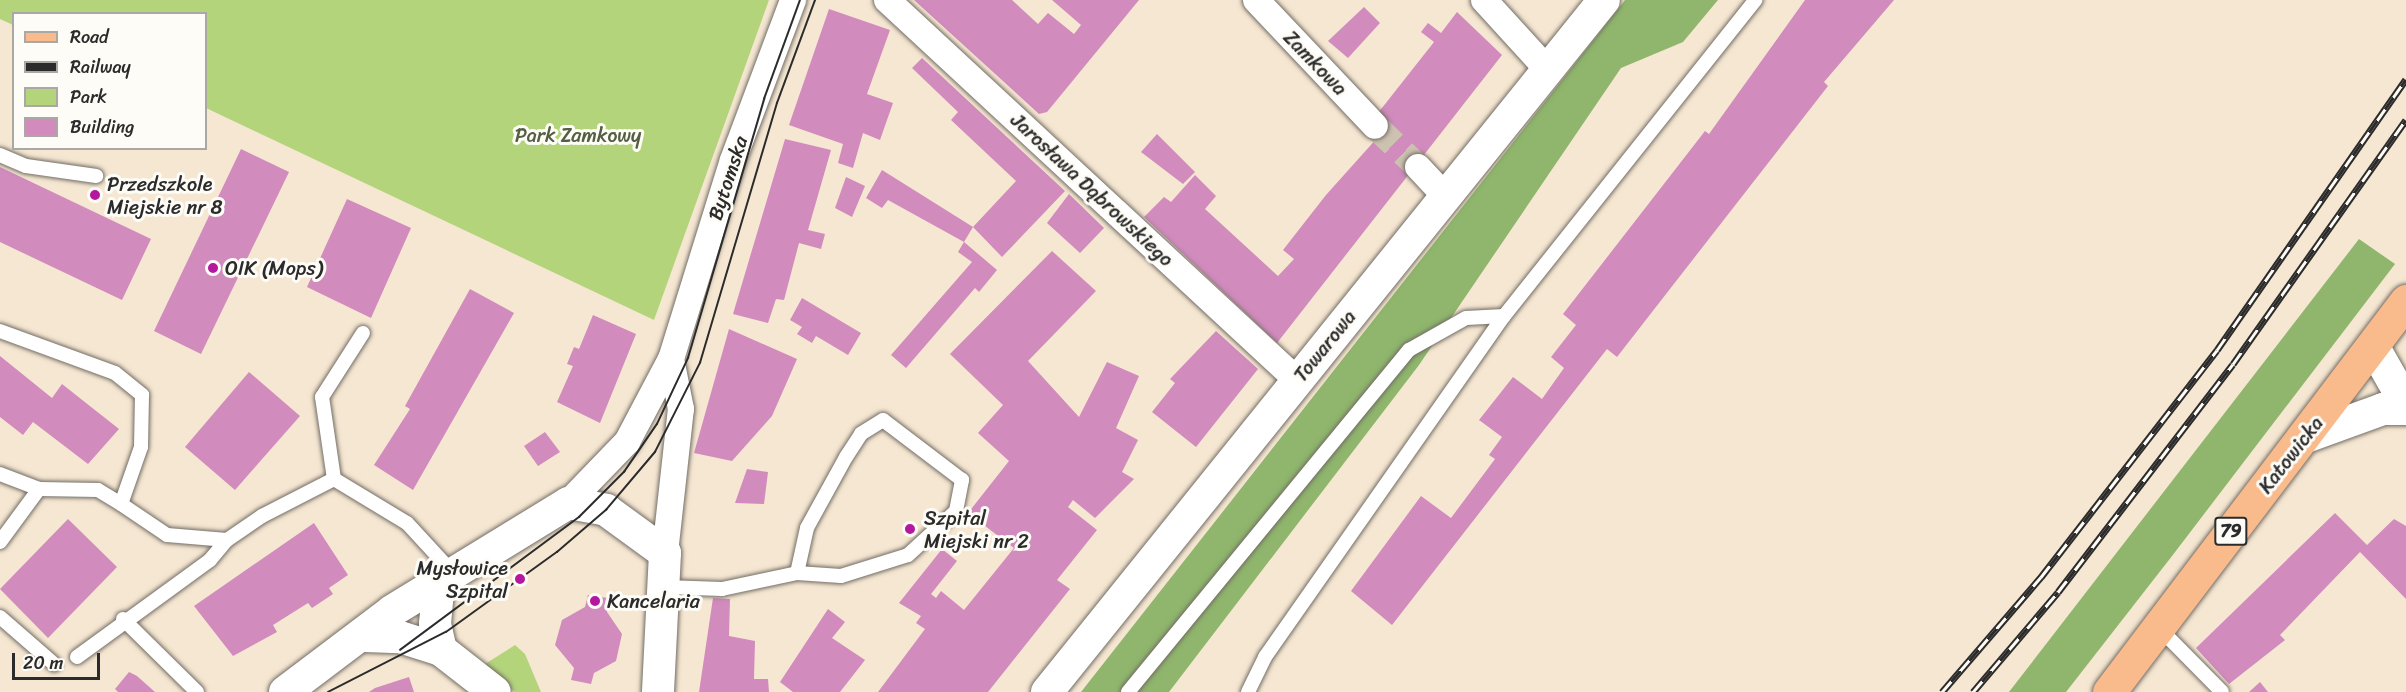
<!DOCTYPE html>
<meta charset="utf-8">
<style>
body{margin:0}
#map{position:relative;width:2406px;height:692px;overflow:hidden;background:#f6e7d2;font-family:Sriracha,sans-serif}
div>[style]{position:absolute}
.green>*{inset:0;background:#b4d47c}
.forest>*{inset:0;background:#8fb66c}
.building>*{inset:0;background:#d18bbd}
.minor-tunnel>*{height:26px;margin-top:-13px;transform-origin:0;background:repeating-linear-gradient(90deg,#cdc1b1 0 26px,transparent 0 39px)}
.roads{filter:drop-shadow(0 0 2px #726d65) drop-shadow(0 0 2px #726d65)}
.service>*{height:14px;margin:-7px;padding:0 7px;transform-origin:7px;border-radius:7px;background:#fff}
.minor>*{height:26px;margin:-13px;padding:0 13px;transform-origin:13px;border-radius:13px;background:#fff}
.tertiary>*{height:32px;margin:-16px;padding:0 16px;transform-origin:16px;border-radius:16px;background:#fff}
.primary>*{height:33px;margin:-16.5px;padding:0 16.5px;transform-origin:16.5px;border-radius:16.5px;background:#fabb8c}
.tram>*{height:1.5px;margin:-0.75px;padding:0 0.75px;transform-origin:0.75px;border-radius:0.75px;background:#2b2b2b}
.rail>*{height:7px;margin-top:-3.5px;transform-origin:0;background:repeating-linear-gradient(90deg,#fdfcf7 0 14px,#2b2b2b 0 28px);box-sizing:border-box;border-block:2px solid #2b2b2b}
.dots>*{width:16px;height:16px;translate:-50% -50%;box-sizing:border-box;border:3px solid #fdfcf7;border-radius:50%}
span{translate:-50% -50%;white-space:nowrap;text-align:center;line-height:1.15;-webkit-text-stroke:6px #fdfcf7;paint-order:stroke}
.shield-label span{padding:2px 4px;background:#fdfcf7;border:2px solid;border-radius:4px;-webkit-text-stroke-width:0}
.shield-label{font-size:18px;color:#2b2b2b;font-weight:700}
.street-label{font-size:20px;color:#2b2b2b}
.park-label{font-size:20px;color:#545e43}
.poi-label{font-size:20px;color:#2b2b2b}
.left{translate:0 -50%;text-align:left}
.right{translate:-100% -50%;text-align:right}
.legend{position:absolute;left:12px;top:12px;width:195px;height:138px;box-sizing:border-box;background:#fdfcf7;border:2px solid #a9a8a5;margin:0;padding:8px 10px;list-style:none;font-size:18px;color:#2b2b2b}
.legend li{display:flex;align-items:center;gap:12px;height:30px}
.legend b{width:30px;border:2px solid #a9a8a5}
.scale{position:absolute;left:12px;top:653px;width:88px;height:27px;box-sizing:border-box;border:3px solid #2b2b2b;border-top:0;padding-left:8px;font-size:18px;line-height:21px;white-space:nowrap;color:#2b2b2b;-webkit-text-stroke:4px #fdfcf7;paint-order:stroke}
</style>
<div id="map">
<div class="green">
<div style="clip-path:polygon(0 0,769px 0,654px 320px,206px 108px,206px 14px,14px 14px,13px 25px,0 19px)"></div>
<div style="clip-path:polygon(515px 645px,525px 654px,541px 692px,515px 692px,482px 666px)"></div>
</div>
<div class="forest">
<div style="clip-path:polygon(1625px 0,1718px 0,1683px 42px,1621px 68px,1419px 365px,1169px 692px,1081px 692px)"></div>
<div style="clip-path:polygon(2359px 239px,2395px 264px,2172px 556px,2066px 692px,2009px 692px)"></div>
</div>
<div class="building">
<div style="clip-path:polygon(914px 0,1012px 0,1038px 24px,1048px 13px,1074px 34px,1081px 25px,1052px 0,1139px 0,1047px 112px,1039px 114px)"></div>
<div style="clip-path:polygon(1805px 0,1894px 0,1824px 82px,1828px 86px,1617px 357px,1607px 349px,1392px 625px,1351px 591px,1421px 496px,1451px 518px,1495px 459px,1489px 455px,1502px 437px,1479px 420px,1513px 377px,1542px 399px,1564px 368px,1551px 357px,1576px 325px,1563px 314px,1705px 131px,1709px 134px)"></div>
<div style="clip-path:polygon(1364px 7px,1380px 23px,1348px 58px,1328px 41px)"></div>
<div style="clip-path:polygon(829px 9px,890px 30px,867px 94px,893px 103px,880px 140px,863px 133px,853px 168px,838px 163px,843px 144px,789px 125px)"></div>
<div style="clip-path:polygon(1457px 12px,1502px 55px,1277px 343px,1144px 217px,1164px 197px,1171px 202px,1195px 175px,1216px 196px,1205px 209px,1278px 276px,1294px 259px,1283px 250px,1326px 195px,1378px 137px,1383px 141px,1392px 130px,1378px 113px,1434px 42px,1421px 32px,1428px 23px,1441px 33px)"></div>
<div style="clip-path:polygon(922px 58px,1065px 191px,1002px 257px,973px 227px,1016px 181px,951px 120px,958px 112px,912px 68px)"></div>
<div style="clip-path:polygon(1157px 134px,1195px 172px,1183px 184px,1141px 152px)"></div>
<div style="clip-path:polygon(785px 139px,831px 150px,808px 230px,825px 234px,821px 249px,799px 243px,784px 300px,776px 299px,768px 323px,733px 314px)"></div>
<div style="clip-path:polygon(241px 149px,289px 172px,201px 354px,154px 331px)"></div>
<div style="clip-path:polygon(0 167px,151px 239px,122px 300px,0 242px)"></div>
<div style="clip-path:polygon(882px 170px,973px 227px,964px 242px,888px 200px,882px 208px,866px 198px)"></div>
<div style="clip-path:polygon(846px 177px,865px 186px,852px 217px,835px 208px)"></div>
<div style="clip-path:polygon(1069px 194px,1104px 228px,1080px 253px,1047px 223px)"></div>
<div style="clip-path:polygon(347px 199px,411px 228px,371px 318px,307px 287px)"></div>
<div style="clip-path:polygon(964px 242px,997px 270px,979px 292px,975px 288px,906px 368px,891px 355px,972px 262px,958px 252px)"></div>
<div style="clip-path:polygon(1052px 251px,1096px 291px,1028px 361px,1079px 417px,1107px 362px,1139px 376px,1116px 428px,1138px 440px,1122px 472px,1134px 479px,1095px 518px,1073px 500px,1068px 507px,1097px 530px,1057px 580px,1070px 589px,988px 692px,878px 692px,925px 629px,916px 623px,921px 616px,899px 603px,942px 549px,957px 561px,931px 594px,936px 598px,941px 591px,964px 610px,1014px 548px,968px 513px,1009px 461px,978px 433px,1003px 405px,950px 354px)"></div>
<div style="clip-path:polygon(470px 289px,514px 313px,413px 490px,374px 465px,410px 409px,405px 406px)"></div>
<div style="clip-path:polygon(802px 298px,861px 333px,848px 355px,816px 336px,812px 343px,797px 334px,802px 327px,790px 320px)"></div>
<div style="clip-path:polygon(593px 315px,636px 334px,600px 423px,557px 402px,573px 366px,567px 364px,574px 347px,579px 349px)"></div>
<div style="clip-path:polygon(729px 329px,797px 359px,772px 416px,732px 461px,694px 453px)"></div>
<div style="clip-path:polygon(1216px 331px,1258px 369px,1196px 447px,1152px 412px,1175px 383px,1170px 379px)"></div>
<div style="clip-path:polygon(0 356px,52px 398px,62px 384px,119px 429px,88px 464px,33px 422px,23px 435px,0 417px)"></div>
<div style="clip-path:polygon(249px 372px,300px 416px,235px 490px,185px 447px)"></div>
<div style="clip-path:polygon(545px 432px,560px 452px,538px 466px,524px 446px)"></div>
<div style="clip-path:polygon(747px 469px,768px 472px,764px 504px,735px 503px)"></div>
<div style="clip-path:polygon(2335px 513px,2367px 545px,2394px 519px,2406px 526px,2406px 599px,2360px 552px,2280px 635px,2285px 640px,2229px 684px,2196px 648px)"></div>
<div style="clip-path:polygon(68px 519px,117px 567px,48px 638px,0 589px)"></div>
<div style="clip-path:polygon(314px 523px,348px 575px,329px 588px,333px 594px,312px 608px,308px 603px,273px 625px,277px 632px,233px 656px,194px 606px)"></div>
<div style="clip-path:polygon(588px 595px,608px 598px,607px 612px,622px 634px,616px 661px,594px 673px,591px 684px,571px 680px,574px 668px,555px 645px,562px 620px,585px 607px)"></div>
<div style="clip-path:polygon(713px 598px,730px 599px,729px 636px,755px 641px,754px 679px,768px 679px,769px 692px,699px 692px)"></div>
<div style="clip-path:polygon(828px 609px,845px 622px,832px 638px,865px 660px,840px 692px,793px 692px,780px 682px)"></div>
<div style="clip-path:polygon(129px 672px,137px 676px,155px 692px,118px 692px,115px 689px)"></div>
<div style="clip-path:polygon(409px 677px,414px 692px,369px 692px,375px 688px)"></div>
<div style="clip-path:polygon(2260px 682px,2268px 692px,2249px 692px)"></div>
</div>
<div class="minor-tunnel">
<div style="left:1375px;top:126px;width:59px;rotate:43.6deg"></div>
</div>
<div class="roads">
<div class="service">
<div style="left:0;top:155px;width:28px;rotate:23deg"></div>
<div style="left:26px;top:166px;width:71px;rotate:8.1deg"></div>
<div style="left:0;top:331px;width:122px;rotate:20.1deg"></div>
<div style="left:115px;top:373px;width:35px;rotate:39deg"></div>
<div style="left:142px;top:395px;width:52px;rotate:91.1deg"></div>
<div style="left:141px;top:447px;width:60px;rotate:109.3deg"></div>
<div style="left:121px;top:504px;width:55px;rotate:34deg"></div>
<div style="left:167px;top:535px;width:60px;rotate:4.8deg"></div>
<div style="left:227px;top:540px;width:42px;rotate:-34.4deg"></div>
<div style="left:262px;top:516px;width:81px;rotate:-27.2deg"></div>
<div style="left:334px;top:479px;width:85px;rotate:31.1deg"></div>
<div style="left:407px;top:523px;width:68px;rotate:47.4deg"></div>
<div style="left:0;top:474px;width:42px;rotate:21deg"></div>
<div style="left:39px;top:489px;width:59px;rotate:1deg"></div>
<div style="left:98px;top:490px;width:27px;rotate:31deg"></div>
<div style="left:334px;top:479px;width:83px;rotate:-98.3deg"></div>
<div style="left:322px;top:397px;width:76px;rotate:-57.4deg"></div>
<div style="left:0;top:542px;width:66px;rotate:-53.7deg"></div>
<div style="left:664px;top:587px;width:58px;rotate:2deg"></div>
<div style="left:722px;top:589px;width:77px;rotate:-12deg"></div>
<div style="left:797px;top:573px;width:44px;rotate:3.9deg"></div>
<div style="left:841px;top:576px;width:70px;rotate:-17.4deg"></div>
<div style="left:908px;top:555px;width:65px;rotate:-42.5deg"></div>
<div style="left:956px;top:511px;width:32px;rotate:-79deg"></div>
<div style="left:962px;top:480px;width:99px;rotate:-142.8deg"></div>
<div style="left:883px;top:420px;width:26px;rotate:148deg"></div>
<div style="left:861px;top:434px;width:27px;rotate:123deg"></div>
<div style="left:846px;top:457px;width:81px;rotate:118.8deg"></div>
<div style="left:807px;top:528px;width:46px;rotate:102.5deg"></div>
<div style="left:0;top:617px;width:72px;rotate:41deg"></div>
<div style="left:123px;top:619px;width:104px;rotate:44.6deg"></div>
<div style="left:2158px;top:627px;width:91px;rotate:45.4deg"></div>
<div style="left:77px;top:657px;width:165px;rotate:-36.1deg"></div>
<div style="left:210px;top:560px;width:26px;rotate:-50deg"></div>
<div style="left:1128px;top:692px;width:443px;rotate:-50.6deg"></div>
<div style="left:1409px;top:350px;width:65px;rotate:-29.3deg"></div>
<div style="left:1466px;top:318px;width:38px;rotate:-3deg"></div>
<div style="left:1248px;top:692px;width:39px;rotate:-64deg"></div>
<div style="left:1265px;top:657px;width:416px;rotate:-55deg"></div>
<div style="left:1504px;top:316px;width:404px;rotate:-51.5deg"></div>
</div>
<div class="minor">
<div style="left:887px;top:0;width:560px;rotate:42.83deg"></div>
<div style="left:1256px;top:0;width:173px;rotate:46.6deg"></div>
<div style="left:1484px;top:0;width:93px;rotate:47.6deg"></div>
<div style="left:1418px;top:167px;width:40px;rotate:47deg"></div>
<div style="left:568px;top:503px;width:85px;rotate:-46deg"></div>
<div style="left:627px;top:442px;width:94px;rotate:-62.1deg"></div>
<div style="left:671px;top:359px;width:208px;rotate:-72.7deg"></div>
<div style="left:733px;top:160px;width:171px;rotate:-69.4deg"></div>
<div style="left:665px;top:553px;width:145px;rotate:-83.7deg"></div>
<div style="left:681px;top:409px;width:51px;rotate:-101.3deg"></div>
</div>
<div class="tertiary">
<div style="left:2373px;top:346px;width:67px;rotate:60.4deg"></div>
<div style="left:2306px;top:437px;width:82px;rotate:-20deg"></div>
<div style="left:2383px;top:409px;width:23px"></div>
<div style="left:439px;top:580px;width:44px;rotate:95.2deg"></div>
<div style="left:435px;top:624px;width:27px;rotate:77deg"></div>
<div style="left:365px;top:636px;width:35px;rotate:2deg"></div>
<div style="left:400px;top:637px;width:43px;rotate:17.6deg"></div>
<div style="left:441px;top:650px;width:68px;rotate:37.9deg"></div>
<div style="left:285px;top:692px;width:134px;rotate:-37.1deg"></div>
<div style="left:392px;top:611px;width:206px;rotate:-31.5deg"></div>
<div style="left:568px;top:503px;width:39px;rotate:10deg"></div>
<div style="left:606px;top:510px;width:73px;rotate:36.1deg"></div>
<div style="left:665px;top:553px;width:139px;rotate:92.9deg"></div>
<div style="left:1047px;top:692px;width:888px;rotate:-51.17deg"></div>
</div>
<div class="primary">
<div style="left:2109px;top:692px;width:491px;rotate:-52.8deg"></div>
</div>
</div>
<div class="tram">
<div style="left:400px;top:650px;width:223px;rotate:-36.6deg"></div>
<div style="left:579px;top:517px;width:64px;rotate:-45deg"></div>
<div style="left:624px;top:472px;width:58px;rotate:-55.5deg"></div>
<div style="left:657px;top:424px;width:73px;rotate:-64.8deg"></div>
<div style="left:688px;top:358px;width:270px;rotate:-73.6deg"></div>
<div style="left:764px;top:99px;width:105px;rotate:-70deg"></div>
<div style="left:328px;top:692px;width:132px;rotate:-27deg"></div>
<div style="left:446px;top:632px;width:137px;rotate:-35.8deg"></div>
<div style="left:557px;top:552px;width:65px;rotate:-40.6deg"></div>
<div style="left:606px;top:510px;width:76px;rotate:-49.8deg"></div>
<div style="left:655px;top:452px;width:100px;rotate:-63.2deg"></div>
<div style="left:700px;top:363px;width:271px;rotate:-73.5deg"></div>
<div style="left:777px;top:103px;width:110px;rotate:-69.7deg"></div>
</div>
<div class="rail">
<div style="left:1942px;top:692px;width:152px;rotate:-49.3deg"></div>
<div style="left:2041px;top:577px;width:287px;rotate:-52.2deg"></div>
<div style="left:2217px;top:350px;width:330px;rotate:-55.1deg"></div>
<div style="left:1973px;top:692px;width:131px;rotate:-49.6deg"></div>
<div style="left:2058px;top:592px;width:287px;rotate:-52.5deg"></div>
<div style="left:2233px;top:364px;width:299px;rotate:-54.7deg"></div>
</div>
<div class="dots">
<div style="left:95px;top:195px;background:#b5179e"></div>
<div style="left:213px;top:268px;background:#b5179e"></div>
<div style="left:910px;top:529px;background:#b5179e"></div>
<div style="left:520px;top:579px;background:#b5179e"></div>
<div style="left:595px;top:601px;background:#b5179e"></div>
</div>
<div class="shield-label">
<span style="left:2231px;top:531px">79</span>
</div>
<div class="street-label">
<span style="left:1315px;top:63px;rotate:46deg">Zamkowa</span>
<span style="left:728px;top:178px;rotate:-72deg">Bytomska</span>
<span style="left:1092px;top:190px;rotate:43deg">Jarosława Dąbrowskiego</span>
<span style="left:1325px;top:346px;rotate:-51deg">Towarowa</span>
<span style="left:2291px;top:455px;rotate:-52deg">Katowicka</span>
</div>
<div class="park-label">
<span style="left:578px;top:135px">Park Zamkowy</span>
</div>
<div class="poi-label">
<span class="left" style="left:107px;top:196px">Przedszkole<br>Miejskie nr 8</span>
<span class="left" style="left:225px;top:268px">OIK (Mops)</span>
<span class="left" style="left:924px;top:530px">Szpital<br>Miejski nr 2</span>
<span class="right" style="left:508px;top:580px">Mysłowice<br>Szpital</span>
<span class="left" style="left:607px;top:601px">Kancelaria</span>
</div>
<ul class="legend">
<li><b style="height:8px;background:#fabb8c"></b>Road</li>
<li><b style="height:8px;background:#2b2b2b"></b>Railway</li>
<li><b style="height:16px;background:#b4d47c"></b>Park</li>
<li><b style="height:16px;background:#d18bbd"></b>Building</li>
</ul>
<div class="scale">20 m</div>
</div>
